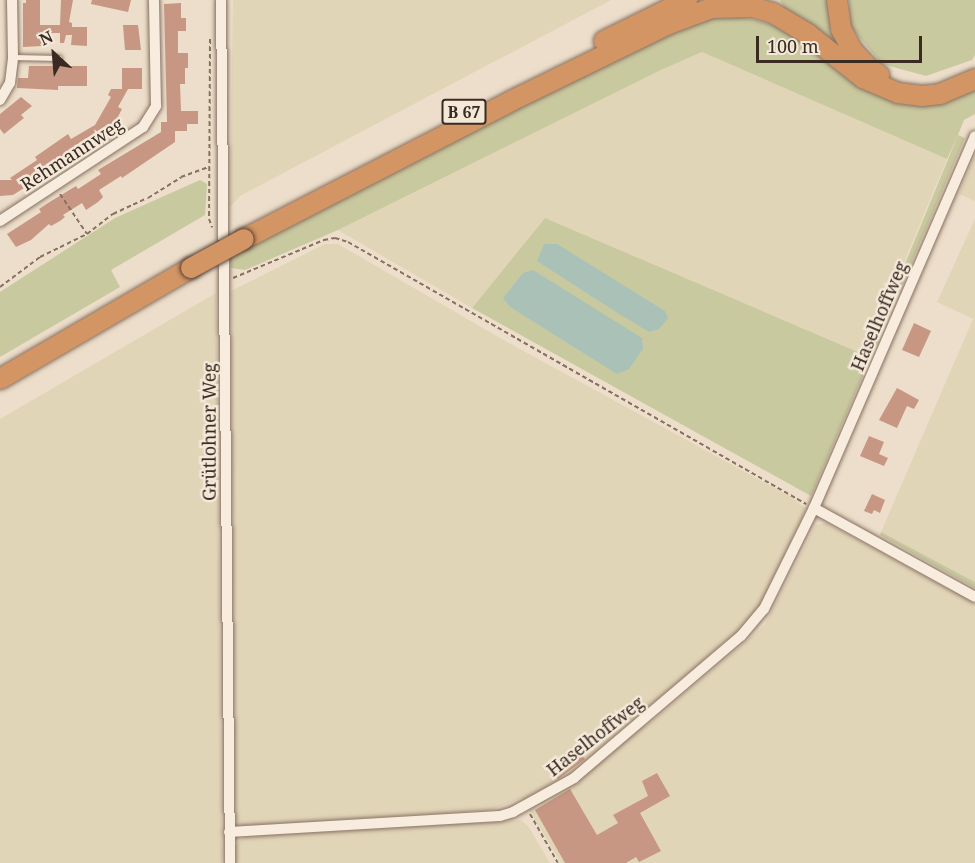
<!DOCTYPE html>
<meta charset="utf-8">
<style>
body{margin:0}
#map{position:relative;width:975px;height:863px;overflow:hidden;background:#ecdeca;font-family:"Noto Serif",serif}
div>[style]{position:absolute}
.farmland>*{inset:0;background:#e1d5b8}
.green>*{inset:0;background:#c9c99f}
.water>*{inset:0;background:#aac1b7}
.building>*{inset:0;background:#c79783}
.path>*{height:2px;margin-top:-1px;transform-origin:0;background:repeating-linear-gradient(90deg,#877060 0 4.5px,transparent 0 7.5px)}
.roads{filter:drop-shadow(0 0 2px #877060) drop-shadow(0 0 2px #877060)}
.lane>*{height:5px;margin:-2.5px;padding:0 2.5px;transform-origin:2.5px;border-radius:2.5px;background:#f7ecdd}
.street>*{height:10px;margin:-5px;padding:0 5px;transform-origin:5px;border-radius:5px;background:#f7ecdd}
.highway>*{height:20px;margin:-10px;padding:0 10px;transform-origin:10px;border-radius:10px;background:#d39563}
.bridges{filter:drop-shadow(0 0 2px #563f33) drop-shadow(0 0 2px #563f33)}
.highway-bridge>*{height:20px;margin:-10px;padding:0 10px;transform-origin:10px;border-radius:10px;background:#d39563}
span{translate:-50% -50%;white-space:nowrap;text-align:center;line-height:1.15;-webkit-text-stroke:5px #f4e9d9;paint-order:stroke}
.shield-label span{padding:2px 4px;background:#f4e9d9;border:2px solid;border-radius:4px;-webkit-text-stroke-width:0}
.shield-label{font-size:16px;color:#392a22;font-weight:700}
.street-label{font-size:18px;color:#392a22}
.north{position:absolute;left:24px;top:24px;width:60px;height:60px;-webkit-text-stroke:4px #f4e9d9;paint-order:stroke;rotate:334deg;font-size:16px;font-weight:700;line-height:24px;text-align:center;color:#392a22}
.north::after{content:'';display:block;margin:auto;width:21px;height:27px;background:#392a22;clip-path:polygon(50% 0,100% 100%,50% 72%,0 100%)}
.scale{position:absolute;left:756px;top:36px;width:166px;height:27px;box-sizing:border-box;border:3px solid #392a22;border-top:0;padding-left:8px;font-size:18px;line-height:21px;white-space:nowrap;color:#392a22;-webkit-text-stroke:4px #f4e9d9;paint-order:stroke}
</style>
<div id="map">
<div class="farmland">
<div style="clip-path:polygon(233px 0,611px 0,240px 196px,230px 207px)"></div>
<div style="clip-path:polygon(702px 52px,947px 159px,865px 356px,545px 218px,472px 308px,338px 230px,661px 70px)"></div>
<div style="clip-path:polygon(975px 156px,975px 201px,959px 194px)"></div>
<div style="clip-path:polygon(975px 219px,975px 582px,881px 532px,973px 319px,937px 302px)"></div>
<div style="clip-path:polygon(325px 244px,338px 244px,507px 342px,793px 498px,806px 509px,759px 607px,746px 624px,619px 732px,648px 725px,764px 626px,816px 525px,826px 523px,975px 603px,975px 863px,561px 863px,522px 798px,491px 810px,242px 826px,236px 820px,231px 291px)"></div>
<div style="clip-path:polygon(216px 293px,222px 863px,0 863px,0 419px)"></div>
<div style="clip-path:polygon(521px 820px,528px 826px,550px 863px,236px 863px,235px 847px,240px 840px,250px 836px)"></div>
</div>
<div class="green">
<div style="clip-path:polygon(780px 0,831px 0,857px 65px,785px 10px)"></div>
<div style="clip-path:polygon(849px 0,975px 0,975px 55px,972px 60px,926px 76px,882px 64px,850px 26px)"></div>
<div style="clip-path:polygon(737px 15px,783px 28px,840px 73px,872px 90px,975px 85px,975px 114px,964px 120px,958px 135px,965px 138px,811px 496px,472px 308px,545px 218px,867px 356px,958px 135px,947px 159px,702px 52px,661px 70px,338px 230px,245px 270px,231px 268px,230px 258px,247px 247px,689px 20px)"></div>
<div style="clip-path:polygon(200px 180px,207px 184px,205px 215px,111px 270px,120px 287px,0 357px,0 292px,115px 218px)"></div>
<div style="clip-path:polygon(881px 532px,975px 582px,975px 588px,880px 535px)"></div>
</div>
<div class="water">
<div style="clip-path:polygon(544px 244px,557px 244px,665px 311px,668px 318px,659px 329px,649px 332px,616px 312px,537px 261px)"></div>
<div style="clip-path:polygon(533px 270px,642px 338px,643px 349px,629px 369px,617px 374px,510px 307px,503px 298px,523px 273px)"></div>
</div>
<div class="building">
<div style="clip-path:polygon(26px 0,40px 0,40px 25px,60px 25px,61px 0,73px 0,69px 22px,72px 23px,72px 27px,87px 27px,87px 46px,71px 45px,72px 35px,66px 35px,64px 43px,60px 43px,60px 33px,43px 33px,42px 46px,23px 47px,23px 3px,26px 3px)"></div>
<div style="clip-path:polygon(92px 0,131px 0,128px 12px,91px 4px)"></div>
<div style="clip-path:polygon(181px 3px,181px 18px,186px 18px,186px 31px,178px 31px,178px 53px,188px 53px,188px 68px,185px 68px,185px 84px,180px 84px,181px 111px,198px 111px,198px 124px,187px 124px,187px 131px,175px 131px,175px 142px,122px 178px,121px 176px,99px 190px,103px 197px,98px 202px,86px 210px,82px 203px,63px 215px,65px 217px,60px 221px,51px 226px,49px 224px,31px 240px,16px 247px,7px 234px,41px 212px,39px 209px,48px 203px,76px 186px,78px 189px,101px 174px,98px 170px,161px 132px,161px 122px,167px 122px,164px 4px)"></div>
<div style="clip-path:polygon(123px 25px,138px 25px,141px 50px,125px 50px)"></div>
<div style="clip-path:polygon(29px 66px,87px 66px,87px 86px,58px 86px,58px 90px,17px 88px,18px 78px,28px 78px)"></div>
<div style="clip-path:polygon(122px 68px,142px 68px,142px 89px,128px 89px,118px 107px,122px 109px,110px 132px,91px 148px,27px 191px,24px 188px,13px 195px,0 196px,0 180px,12px 180px,10px 178px,37px 160px,35px 157px,68px 134px,71px 139px,95px 125px,111px 97px,108px 95px,111px 89px,122px 89px)"></div>
<div style="clip-path:polygon(21px 97px,32px 106px,21px 115px,24px 118px,4px 134px,0 129px,0 114px)"></div>
<div style="clip-path:polygon(914px 323px,931px 331px,919px 357px,902px 350px)"></div>
<div style="clip-path:polygon(897px 388px,919px 400px,914px 409px,907px 406px,897px 428px,879px 420px)"></div>
<div style="clip-path:polygon(869px 436px,884px 442px,879px 454px,888px 458px,884px 466px,860px 456px)"></div>
<div style="clip-path:polygon(872px 494px,885px 500px,880px 513px,874px 510px,872px 514px,864px 511px)"></div>
<div style="clip-path:polygon(576px 748px,585px 759px,558px 779px,550px 769px)"></div>
<div style="clip-path:polygon(657px 773px,670px 796px,640px 813px,661px 851px,639px 862px,636px 857px,626px 863px,565px 863px,535px 810px,570px 789px,597px 835px,618px 823px,613px 815px,648px 796px,642px 781px)"></div>
</div>
<div class="path">
<div style="left:210px;top:39px;width:180px;rotate:90.3deg"></div>
<div style="left:209px;top:219px;width:9px;rotate:69deg"></div>
<div style="left:60px;top:194px;width:48px;rotate:56deg"></div>
<div style="left:233px;top:278px;width:99px;rotate:-22.7deg"></div>
<div style="left:324px;top:240px;width:11px;rotate:-10deg"></div>
<div style="left:335px;top:238px;width:14px;rotate:17deg"></div>
<div style="left:348px;top:242px;width:528px;rotate:29.77deg"></div>
<div style="left:0;top:287px;width:50px;rotate:-36.9deg"></div>
<div style="left:40px;top:257px;width:52px;rotate:-26.1deg"></div>
<div style="left:87px;top:234px;width:33px;rotate:-38deg"></div>
<div style="left:113px;top:214px;width:38px;rotate:-25deg"></div>
<div style="left:148px;top:198px;width:39px;rotate:-32deg"></div>
<div style="left:181px;top:177px;width:30px;rotate:-20deg"></div>
<div style="left:530px;top:814px;width:56px;rotate:60.3deg"></div>
</div>
<div class="roads">
<div class="lane">
<div style="left:13px;top:57px;width:46px;rotate:1.2deg"></div>
</div>
<div class="street">
<div style="left:221px;top:0;width:863px;rotate:89.4deg"></div>
<div style="left:0;top:100px;width:20px;rotate:-60deg"></div>
<div style="left:10px;top:83px;width:26px;rotate:-83deg"></div>
<div style="left:13px;top:57px;width:57px;rotate:-91deg"></div>
<div style="left:0;top:221px;width:171px;rotate:-33.3deg"></div>
<div style="left:143px;top:127px;width:25px;rotate:-58deg"></div>
<div style="left:156px;top:106px;width:106px;rotate:-91.1deg"></div>
<div style="left:814px;top:508px;width:184px;rotate:28.9deg"></div>
<div style="left:229px;top:832px;width:271px;rotate:-3.4deg"></div>
<div style="left:500px;top:816px;width:14px;rotate:-17deg"></div>
<div style="left:513px;top:812px;width:70px;rotate:-29.1deg"></div>
<div style="left:574px;top:778px;width:219px;rotate:-40.4deg"></div>
<div style="left:741px;top:636px;width:35px;rotate:-50deg"></div>
<div style="left:764px;top:609px;width:113px;rotate:-63.7deg"></div>
<div style="left:814px;top:508px;width:405px;rotate:-66.6deg"></div>
</div>
<div class="highway">
<div style="left:837px;top:0;width:29px;rotate:82deg"></div>
<div style="left:841px;top:29px;width:24px;rotate:62deg"></div>
<div style="left:852px;top:50px;width:26px;rotate:47deg"></div>
<div style="left:870px;top:69px;width:11px;rotate:34deg"></div>
<div style="left:604px;top:41px;width:93px;rotate:-26.3deg"></div>
<div style="left:244px;top:239px;width:301px;rotate:-27.3deg"></div>
<div style="left:511px;top:101px;width:176px;rotate:-26deg"></div>
<div style="left:669px;top:24px;width:46px;rotate:-20.4deg"></div>
<div style="left:712px;top:8px;width:40px;rotate:-1.4deg"></div>
<div style="left:752px;top:7px;width:22px;rotate:16deg"></div>
<div style="left:773px;top:13px;width:41px;rotate:31deg"></div>
<div style="left:808px;top:34px;width:70px;rotate:38.7deg"></div>
<div style="left:863px;top:78px;width:38px;rotate:23deg"></div>
<div style="left:898px;top:93px;width:24px;rotate:7deg"></div>
<div style="left:922px;top:96px;width:18px;rotate:-6deg"></div>
<div style="left:940px;top:94px;width:38px;rotate:-23deg"></div>
<div style="left:0;top:379px;width:221px;rotate:-30.2deg"></div>
</div>
</div>
<div class="bridges">
<div class="highway-bridge">
<div style="left:191px;top:268px;width:60px;rotate:-28.7deg"></div>
</div>
</div>
<div class="shield-label">
<span style="left:464px;top:112px">B 67</span>
</div>
<div class="street-label">
<span style="left:72px;top:154px;rotate:-33deg">Rehmannweg</span>
<span style="left:879px;top:316px;rotate:-67deg">Haselhoffweg</span>
<span style="left:209px;top:432px;rotate:-90deg">Grütlohner Weg</span>
<span style="left:595px;top:736px;rotate:-38deg">Haselhoffweg</span>
</div>
<div class="north">N</div>
<div class="scale">100 m</div>
</div>
